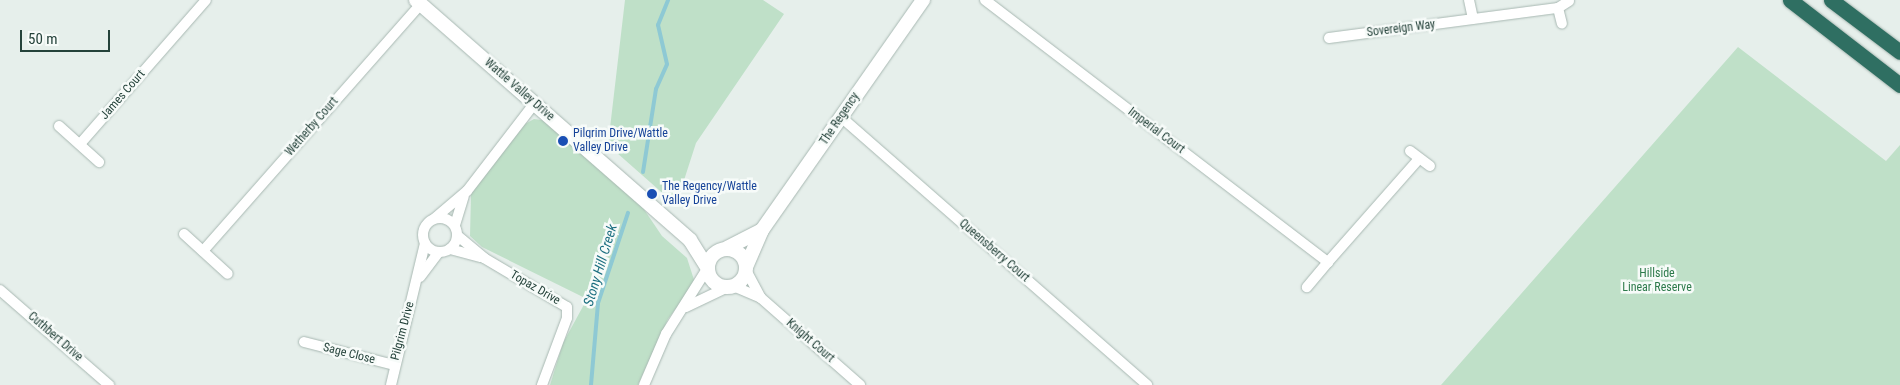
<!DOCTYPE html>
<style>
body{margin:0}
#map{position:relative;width:1900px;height:385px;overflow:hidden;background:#e6efeb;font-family:"Roboto Condensed",sans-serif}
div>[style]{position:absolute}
.green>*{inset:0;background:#bfe0c8}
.stream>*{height:4px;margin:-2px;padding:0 2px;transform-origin:2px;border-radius:2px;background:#8ec9d4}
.roads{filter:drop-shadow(0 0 1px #a8b8b2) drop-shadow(0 0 1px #a8b8b2)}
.street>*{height:10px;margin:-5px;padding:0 5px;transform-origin:5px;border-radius:5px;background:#fff}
.street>.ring{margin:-5px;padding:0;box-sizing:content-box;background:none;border:10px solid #fff;border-radius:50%}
.secondary>*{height:14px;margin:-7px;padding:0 7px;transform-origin:7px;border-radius:7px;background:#fff}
.secondary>.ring{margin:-7px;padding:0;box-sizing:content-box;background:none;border:14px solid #fff;border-radius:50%}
.highway>*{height:15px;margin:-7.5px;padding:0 7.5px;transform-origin:7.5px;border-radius:7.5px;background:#2f6f62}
.dots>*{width:14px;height:14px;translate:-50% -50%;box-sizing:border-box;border:2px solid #f7fbf9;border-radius:50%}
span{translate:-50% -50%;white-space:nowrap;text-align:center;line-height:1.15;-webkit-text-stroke:5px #f7fbf9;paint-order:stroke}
.street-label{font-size:12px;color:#24423a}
.transit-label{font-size:12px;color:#164399}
.left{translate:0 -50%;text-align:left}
.park-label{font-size:12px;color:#2d7a4b}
.water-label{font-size:14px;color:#1c6f80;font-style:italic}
.scale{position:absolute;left:20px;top:30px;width:90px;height:22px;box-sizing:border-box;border:2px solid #24423a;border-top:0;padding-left:6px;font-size:15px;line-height:18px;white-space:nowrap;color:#24423a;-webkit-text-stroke:4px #f7fbf9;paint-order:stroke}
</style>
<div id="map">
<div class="green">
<div style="clip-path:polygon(625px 0,763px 0,784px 14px,696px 143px,676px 205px,608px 145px)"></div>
<div style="clip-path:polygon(1738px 47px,1886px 161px,1900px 145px,1900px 385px,1441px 385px)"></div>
<div style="clip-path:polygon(534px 119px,548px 121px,637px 199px,662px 236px,687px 258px,695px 283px,668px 319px,638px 385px,550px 385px,563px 343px,587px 299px,482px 247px,470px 236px,471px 194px,525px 124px)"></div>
</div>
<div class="stream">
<div style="left:643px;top:172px;width:84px;rotate:-81.1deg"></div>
<div style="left:656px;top:89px;width:27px;rotate:-66deg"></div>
<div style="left:667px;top:64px;width:40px;rotate:-103deg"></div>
<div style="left:658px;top:25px;width:27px;rotate:-68deg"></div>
<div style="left:591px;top:385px;width:82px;rotate:-85.1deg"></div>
<div style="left:598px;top:303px;width:95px;rotate:-71.6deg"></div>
</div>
<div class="roads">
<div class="street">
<div style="left:985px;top:0;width:432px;rotate:37.4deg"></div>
<div style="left:1328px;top:262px;width:33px;rotate:130deg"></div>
<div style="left:1469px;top:0;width:19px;rotate:78deg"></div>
<div style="left:1558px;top:8px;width:16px;rotate:76deg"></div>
<div style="left:1329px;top:38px;width:231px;rotate:-7.5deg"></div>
<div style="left:1558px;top:8px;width:13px;rotate:-32deg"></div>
<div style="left:841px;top:117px;width:407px;rotate:41.2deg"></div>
<div style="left:59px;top:126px;width:54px;rotate:42deg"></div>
<div style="left:80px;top:144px;width:191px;rotate:-48.8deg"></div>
<div style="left:1410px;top:151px;width:25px;rotate:37deg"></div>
<div class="ring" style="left:423px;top:218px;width:24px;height:24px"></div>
<div style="left:435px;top:218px;width:42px;rotate:-40.2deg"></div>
<div style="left:467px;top:191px;width:110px;rotate:-52.4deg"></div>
<div style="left:455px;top:225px;width:30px;rotate:-73deg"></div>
<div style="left:184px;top:234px;width:59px;rotate:42.3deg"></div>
<div style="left:458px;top:236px;width:34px;rotate:40deg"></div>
<div style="left:484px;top:258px;width:96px;rotate:30.6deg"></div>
<div style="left:567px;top:307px;width:11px;rotate:90deg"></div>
<div style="left:567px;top:318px;width:72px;rotate:110.5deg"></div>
<div style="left:450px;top:249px;width:31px;rotate:15deg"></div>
<div style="left:203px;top:251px;width:329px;rotate:-48.6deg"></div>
<div style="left:1328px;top:262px;width:136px;rotate:-48.6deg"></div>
<div style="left:746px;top:270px;width:32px;rotate:62deg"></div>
<div style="left:420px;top:277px;width:31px;rotate:-53deg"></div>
<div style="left:733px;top:286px;width:30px;rotate:23deg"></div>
<div style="left:761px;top:298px;width:132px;rotate:41.3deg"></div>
<div style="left:0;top:290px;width:145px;rotate:41.1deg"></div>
<div style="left:686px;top:307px;width:47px;rotate:-25.5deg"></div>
<div style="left:304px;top:342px;width:93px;rotate:14.3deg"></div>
<div style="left:391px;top:385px;width:146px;rotate:-76.5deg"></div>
<div style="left:644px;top:385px;width:56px;rotate:-66.7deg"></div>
<div style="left:666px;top:334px;width:77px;rotate:-57.8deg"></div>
</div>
<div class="secondary">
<div style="left:416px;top:0;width:364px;rotate:41.2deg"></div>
<div style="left:690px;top:240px;width:32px;rotate:58deg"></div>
<div style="left:727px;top:248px;width:39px;rotate:-27deg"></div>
<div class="ring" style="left:708px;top:249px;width:24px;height:24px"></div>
<div style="left:746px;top:267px;width:40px;rotate:-66.6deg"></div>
<div style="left:762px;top:230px;width:281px;rotate:-55deg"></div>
</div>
<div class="highway">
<div style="left:1790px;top:0;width:139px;rotate:37.7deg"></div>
<div style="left:1831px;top:0;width:86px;rotate:37deg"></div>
</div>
</div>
<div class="dots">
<div style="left:563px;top:141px;background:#1a4fb4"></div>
<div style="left:652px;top:194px;background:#1a4fb4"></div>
</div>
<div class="street-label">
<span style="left:1401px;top:29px;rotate:-7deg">Sovereign Way</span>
<span style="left:519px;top:90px;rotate:41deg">Wattle Valley Drive</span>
<span style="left:123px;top:95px;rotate:-49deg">James Court</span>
<span style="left:840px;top:119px;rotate:-56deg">The Regency</span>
<span style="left:312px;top:127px;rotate:-49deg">Wetherby Court</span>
<span style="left:1156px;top:131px;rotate:37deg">Imperial Court</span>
<span style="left:994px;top:251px;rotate:41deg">Queensberry Court</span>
<span style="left:535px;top:288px;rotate:30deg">Topaz Drive</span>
<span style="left:403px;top:331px;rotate:-75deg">Pilgrim Drive</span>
<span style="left:55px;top:337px;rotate:41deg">Cuthbert Drive</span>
<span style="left:810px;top:341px;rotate:41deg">Knight Court</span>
<span style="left:349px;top:354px;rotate:14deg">Sage Close</span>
</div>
<div class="transit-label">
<span class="left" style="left:573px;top:141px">Pilgrim Drive/Wattle<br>Valley Drive</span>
<span class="left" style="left:662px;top:194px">The Regency/Wattle<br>Valley Drive</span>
</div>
<div class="park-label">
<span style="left:1657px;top:281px">Hillside<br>Linear Reserve</span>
</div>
<div class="water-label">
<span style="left:600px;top:265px;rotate:-73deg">Stony Hill Creek</span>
</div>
<div class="scale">50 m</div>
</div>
